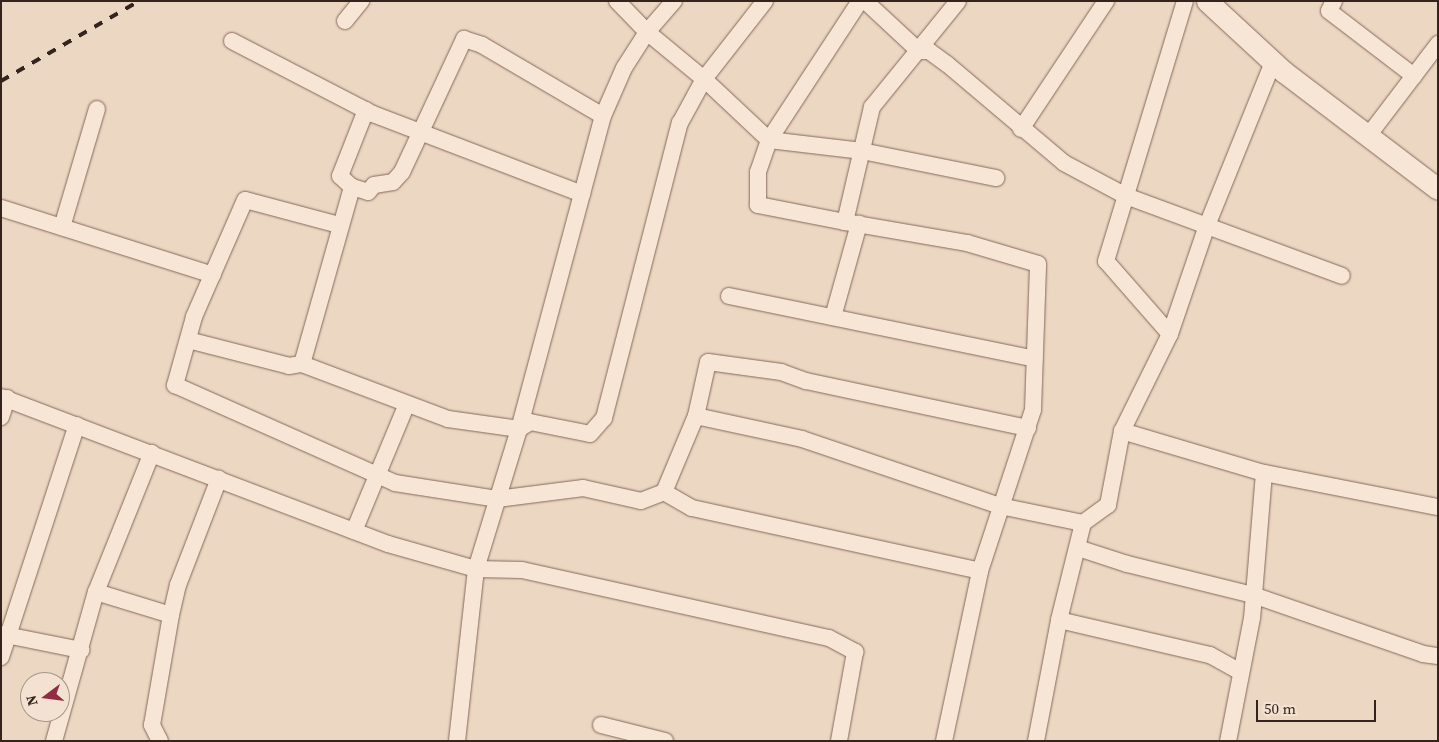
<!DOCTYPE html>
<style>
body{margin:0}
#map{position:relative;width:1439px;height:742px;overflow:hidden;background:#ecd7c2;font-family:"Source Serif 4",serif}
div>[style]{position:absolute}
.roads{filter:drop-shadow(0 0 1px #84685a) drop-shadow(0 0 1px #84685a)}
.minor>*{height:16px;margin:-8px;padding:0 8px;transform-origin:8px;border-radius:8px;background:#f7e6d5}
.tertiary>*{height:21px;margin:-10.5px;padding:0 10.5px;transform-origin:10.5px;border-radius:10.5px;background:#f7e6d5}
.rail>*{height:4px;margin-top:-2px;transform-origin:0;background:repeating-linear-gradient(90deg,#35241e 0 9px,transparent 0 18px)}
span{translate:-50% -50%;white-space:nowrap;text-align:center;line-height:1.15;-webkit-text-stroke:5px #f3e2d1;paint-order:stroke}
.frame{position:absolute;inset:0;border:2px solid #35241e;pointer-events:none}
.north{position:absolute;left:20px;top:672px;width:50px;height:50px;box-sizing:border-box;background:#f3e2d1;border:1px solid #a79689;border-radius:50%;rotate:255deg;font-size:14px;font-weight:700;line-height:20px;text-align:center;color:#35241e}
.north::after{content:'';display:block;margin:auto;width:18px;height:22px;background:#912d42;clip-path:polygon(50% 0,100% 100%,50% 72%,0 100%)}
.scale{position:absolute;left:1256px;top:700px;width:120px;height:22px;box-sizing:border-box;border:2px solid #35241e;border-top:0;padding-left:6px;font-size:15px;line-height:18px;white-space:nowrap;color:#35241e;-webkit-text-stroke:4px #f3e2d1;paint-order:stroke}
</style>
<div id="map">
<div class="roads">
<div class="minor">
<div style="left:617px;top:1px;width:43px;rotate:45.9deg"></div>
<div style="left:647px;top:32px;width:74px;rotate:39.5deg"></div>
<div style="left:704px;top:79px;width:89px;rotate:43.2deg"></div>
<div style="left:769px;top:140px;width:166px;rotate:-56.8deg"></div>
<div style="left:865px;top:1px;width:74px;rotate:42.8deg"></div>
<div style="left:919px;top:51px;width:10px"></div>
<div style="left:929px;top:51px;width:22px;rotate:36deg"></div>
<div style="left:947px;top:64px;width:153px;rotate:40.2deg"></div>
<div style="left:1064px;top:163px;width:70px;rotate:28deg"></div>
<div style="left:1126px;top:196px;width:230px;rotate:20.3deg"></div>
<div style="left:1185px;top:1px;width:272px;rotate:106.9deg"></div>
<div style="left:1106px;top:261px;width:97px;rotate:48.8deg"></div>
<div style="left:1170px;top:334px;width:108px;rotate:116.3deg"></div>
<div style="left:1122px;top:431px;width:148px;rotate:16.5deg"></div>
<div style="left:1264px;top:473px;width:145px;rotate:94.7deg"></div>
<div style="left:1252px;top:618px;width:125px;rotate:101deg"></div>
<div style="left:1334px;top:1px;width:11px;rotate:117deg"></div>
<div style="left:1329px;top:11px;width:107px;rotate:37.4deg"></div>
<div style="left:345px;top:21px;width:26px;rotate:-51deg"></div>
<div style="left:232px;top:41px;width:159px;rotate:27.4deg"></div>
<div style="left:373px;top:114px;width:224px;rotate:20.9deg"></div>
<div style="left:366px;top:110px;width:71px;rotate:111.5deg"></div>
<div style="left:340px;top:176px;width:16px;rotate:43deg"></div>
<div style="left:352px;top:187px;width:17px;rotate:17deg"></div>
<div style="left:368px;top:192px;width:9px;rotate:-49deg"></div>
<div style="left:374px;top:185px;width:19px;rotate:-9deg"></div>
<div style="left:393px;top:182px;width:13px;rotate:-48deg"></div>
<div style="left:402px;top:172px;width:147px;rotate:-65deg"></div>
<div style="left:464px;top:39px;width:19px;rotate:18deg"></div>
<div style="left:482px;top:45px;width:140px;rotate:30.4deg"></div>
<div style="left:1021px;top:129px;width:154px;rotate:-56.4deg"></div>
<div style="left:1368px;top:136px;width:116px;rotate:-52.7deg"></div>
<div style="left:1px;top:208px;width:222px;rotate:17.5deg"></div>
<div style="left:845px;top:222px;width:89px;rotate:-168.9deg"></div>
<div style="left:758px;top:205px;width:33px;rotate:-90deg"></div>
<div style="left:758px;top:172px;width:34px;rotate:-71deg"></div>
<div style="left:769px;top:140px;width:94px;rotate:6.7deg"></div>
<div style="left:862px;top:151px;width:137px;rotate:11.4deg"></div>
<div style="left:339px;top:225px;width:97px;rotate:-165.1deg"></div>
<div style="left:245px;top:200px;width:128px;rotate:113.6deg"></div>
<div style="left:194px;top:317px;width:71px;rotate:105.6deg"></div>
<div style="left:175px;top:385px;width:241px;rotate:24deg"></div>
<div style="left:395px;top:483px;width:103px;rotate:8.9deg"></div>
<div style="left:497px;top:499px;width:87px;rotate:-7.3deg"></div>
<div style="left:583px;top:488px;width:59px;rotate:12.6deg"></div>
<div style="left:641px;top:501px;width:25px;rotate:-21deg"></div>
<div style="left:664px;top:492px;width:82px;rotate:-67.2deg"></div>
<div style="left:696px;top:416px;width:55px;rotate:-77.5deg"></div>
<div style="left:708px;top:362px;width:74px;rotate:7.8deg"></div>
<div style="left:781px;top:372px;width:27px;rotate:20deg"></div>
<div style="left:806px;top:381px;width:227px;rotate:12deg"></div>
<div style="left:62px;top:227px;width:123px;rotate:-73.5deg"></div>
<div style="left:729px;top:296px;width:312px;rotate:11.6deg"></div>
<div style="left:833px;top:317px;width:97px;rotate:-74.4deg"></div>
<div style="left:1170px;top:334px;width:112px;rotate:-71.2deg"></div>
<div style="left:1206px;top:228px;width:179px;rotate:-68deg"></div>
<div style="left:188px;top:340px;width:104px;rotate:14.4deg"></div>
<div style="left:289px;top:366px;width:13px;rotate:-9deg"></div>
<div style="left:302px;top:364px;width:184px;rotate:-74.2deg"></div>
<div style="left:302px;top:364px;width:156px;rotate:20.6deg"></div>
<div style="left:448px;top:419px;width:72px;rotate:8deg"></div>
<div style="left:519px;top:429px;width:13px;rotate:-32deg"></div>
<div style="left:530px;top:422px;width:61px;rotate:11.3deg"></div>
<div style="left:590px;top:434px;width:21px;rotate:-49deg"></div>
<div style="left:604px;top:418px;width:305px;rotate:-75.6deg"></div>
<div style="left:680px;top:123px;width:50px;rotate:-61.4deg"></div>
<div style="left:704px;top:79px;width:99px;rotate:-52deg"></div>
<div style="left:1px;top:397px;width:414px;rotate:20.8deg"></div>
<div style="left:388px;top:544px;width:91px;rotate:15.9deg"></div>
<div style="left:476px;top:569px;width:46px;rotate:1.2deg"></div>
<div style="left:522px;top:570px;width:314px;rotate:12.5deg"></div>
<div style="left:829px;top:638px;width:30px;rotate:28deg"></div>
<div style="left:855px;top:652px;width:90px;rotate:100.2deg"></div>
<div style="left:696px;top:416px;width:108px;rotate:12.2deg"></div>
<div style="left:802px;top:439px;width:209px;rotate:18.7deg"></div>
<div style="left:1000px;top:506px;width:85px;rotate:11.6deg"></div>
<div style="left:1px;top:417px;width:20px;rotate:-72deg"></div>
<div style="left:1264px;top:473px;width:177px;rotate:11.1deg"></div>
<div style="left:664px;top:492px;width:32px;rotate:30deg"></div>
<div style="left:692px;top:508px;width:295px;rotate:12.3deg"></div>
<div style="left:354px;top:531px;width:135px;rotate:-67.4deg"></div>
<div style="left:1078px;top:548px;width:52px;rotate:18.1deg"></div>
<div style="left:1127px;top:564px;width:130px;rotate:13.8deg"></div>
<div style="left:1253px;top:595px;width:180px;rotate:19.1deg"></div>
<div style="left:1423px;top:654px;width:15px;rotate:8deg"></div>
<div style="left:96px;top:592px;width:78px;rotate:17deg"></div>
<div style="left:1059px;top:620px;width:155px;rotate:13.1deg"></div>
<div style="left:1210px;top:655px;width:35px;rotate:29deg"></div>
<div style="left:1px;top:634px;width:82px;rotate:11.3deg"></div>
<div style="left:1px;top:657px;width:244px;rotate:-71.9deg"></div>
<div style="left:601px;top:725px;width:66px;rotate:14deg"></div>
<div style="left:54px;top:741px;width:155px;rotate:-74.3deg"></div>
<div style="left:96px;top:592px;width:150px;rotate:-68.1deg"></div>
<div style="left:160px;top:741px;width:18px;rotate:-117deg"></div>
<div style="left:152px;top:725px;width:112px;rotate:-80.2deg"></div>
<div style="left:171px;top:615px;width:31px;rotate:-77deg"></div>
<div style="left:178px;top:585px;width:114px;rotate:-68.9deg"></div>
<div style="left:457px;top:741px;width:173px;rotate:-83.7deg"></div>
<div style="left:476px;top:569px;width:146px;rotate:-72.9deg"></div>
<div style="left:519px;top:429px;width:324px;rotate:-75deg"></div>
<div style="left:603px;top:116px;width:52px;rotate:-66.4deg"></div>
<div style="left:624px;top:68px;width:43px;rotate:-57.4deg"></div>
<div style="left:647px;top:32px;width:41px;rotate:-48.9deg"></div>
<div style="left:944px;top:741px;width:174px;rotate:-78deg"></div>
<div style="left:980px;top:571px;width:169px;rotate:-71.8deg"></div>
<div style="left:1033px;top:410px;width:146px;rotate:-88deg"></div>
<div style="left:1038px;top:264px;width:74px;rotate:-163.5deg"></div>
<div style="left:967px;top:243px;width:124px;rotate:-170.2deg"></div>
<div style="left:845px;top:222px;width:118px;rotate:-76.8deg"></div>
<div style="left:872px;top:107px;width:136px;rotate:-50.9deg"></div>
<div style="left:1036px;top:741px;width:123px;rotate:-79.2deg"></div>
<div style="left:1059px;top:620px;width:100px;rotate:-76.1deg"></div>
<div style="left:1083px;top:523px;width:31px;rotate:-36deg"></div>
<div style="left:1108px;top:505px;width:75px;rotate:-79.3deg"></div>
</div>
<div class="tertiary">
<div style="left:1207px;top:1px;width:105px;rotate:42.7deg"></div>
<div style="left:1284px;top:72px;width:193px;rotate:37.2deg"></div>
</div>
</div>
<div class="rail">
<div style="left:1px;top:81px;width:160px;rotate:-30.1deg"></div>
</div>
<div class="frame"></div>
<div class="north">N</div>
<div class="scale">50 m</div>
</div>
